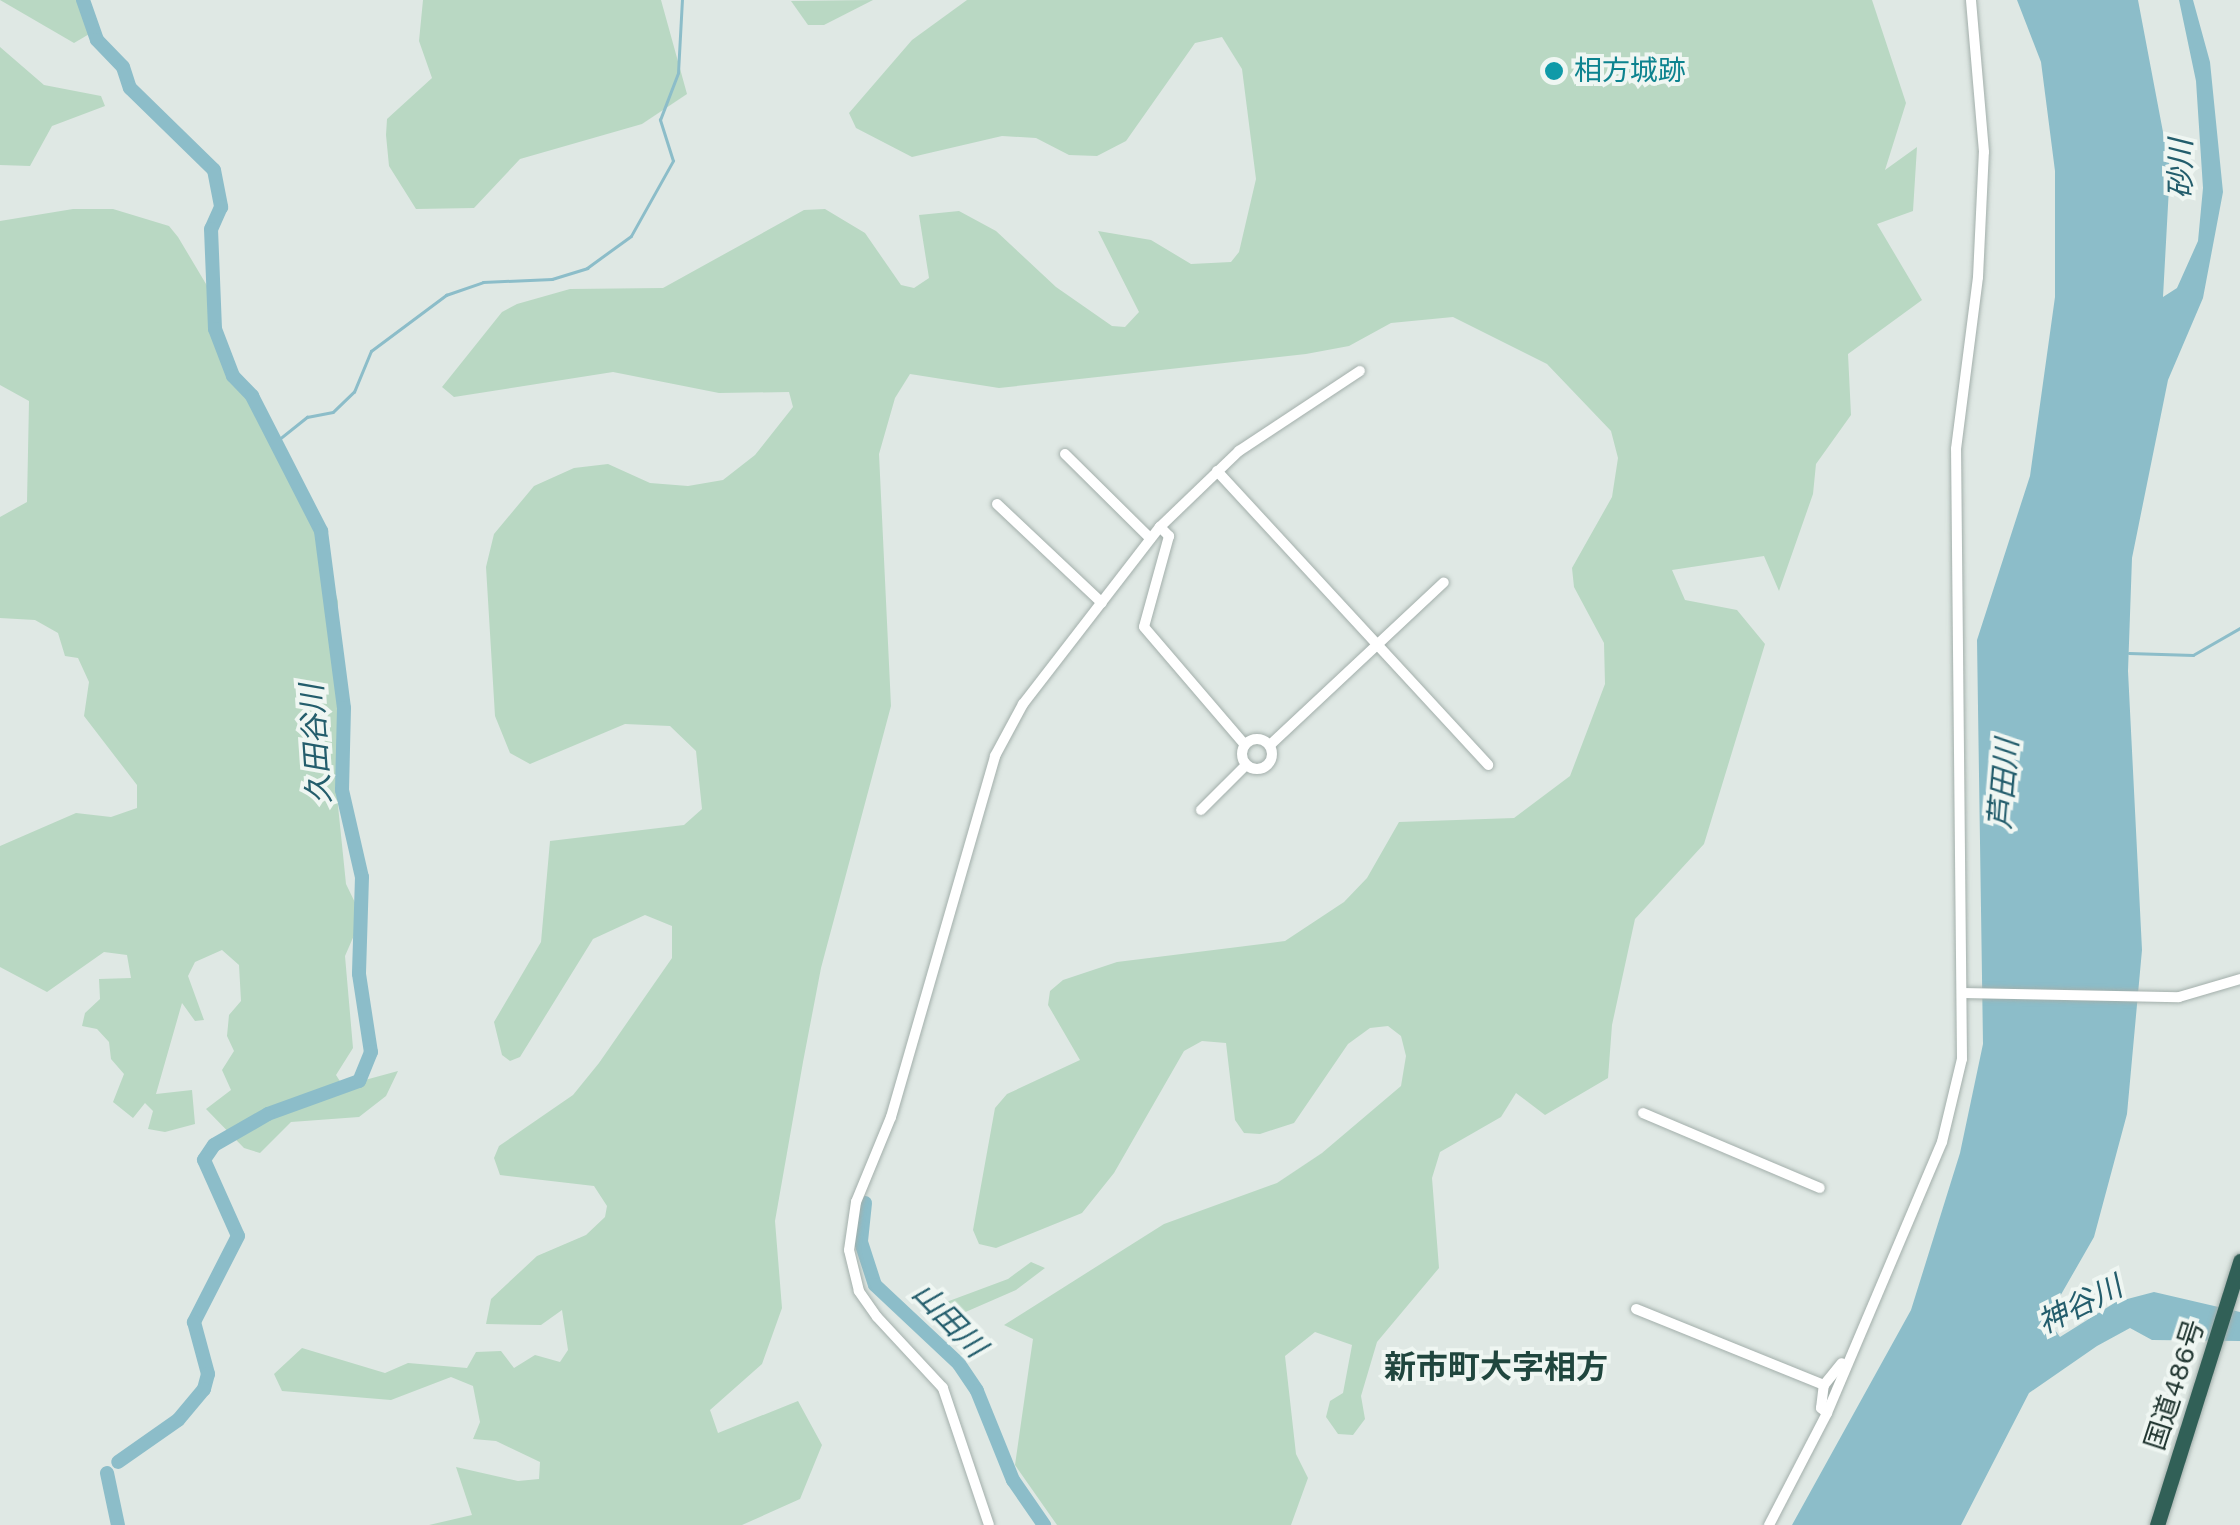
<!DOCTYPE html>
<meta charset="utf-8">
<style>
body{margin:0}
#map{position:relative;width:2240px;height:1525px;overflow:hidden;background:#dfe8e4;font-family:"Work Sans","Noto Sans JP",sans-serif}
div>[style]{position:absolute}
.green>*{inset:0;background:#b9d8c3}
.water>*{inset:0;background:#8cbdc9}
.stream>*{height:2.5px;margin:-1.25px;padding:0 1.25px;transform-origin:1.25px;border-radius:1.25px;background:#8cbdc9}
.river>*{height:14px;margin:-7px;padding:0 7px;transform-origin:7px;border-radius:7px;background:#8cbdc9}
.roads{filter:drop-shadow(0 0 2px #a3afab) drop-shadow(0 0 2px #a3afab)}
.minor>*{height:10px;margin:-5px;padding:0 5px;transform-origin:5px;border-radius:5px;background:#fff}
.minor>.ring{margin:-5px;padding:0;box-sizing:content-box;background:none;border:10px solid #fff;border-radius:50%}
.highway>*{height:15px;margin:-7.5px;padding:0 7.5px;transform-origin:7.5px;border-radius:7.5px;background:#316057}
.dots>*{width:28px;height:28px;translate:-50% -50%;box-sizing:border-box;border:5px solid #eff6f2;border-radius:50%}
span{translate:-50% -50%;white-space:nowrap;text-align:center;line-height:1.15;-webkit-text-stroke:8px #eff6f2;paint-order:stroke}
.culture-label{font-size:28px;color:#0d838f}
.left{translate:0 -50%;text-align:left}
.street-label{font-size:28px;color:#223732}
.water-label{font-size:30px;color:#235d6c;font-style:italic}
.quarter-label{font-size:32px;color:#20463e;font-weight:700}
</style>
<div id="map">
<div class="green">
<div style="clip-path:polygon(0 0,86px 0,91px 33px,74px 43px)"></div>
<div style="clip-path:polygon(423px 0,661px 0,687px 94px,642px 124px,520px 159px,474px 208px,416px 209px,389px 166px,386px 135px,387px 119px,432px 78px,419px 41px)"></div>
<div style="clip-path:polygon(873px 0,824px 25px,808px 25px,791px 1px)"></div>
<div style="clip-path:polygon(967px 0,1872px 0,1906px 103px,1885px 170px,1917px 147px,1913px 211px,1877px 224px,1922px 300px,1848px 354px,1851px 415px,1816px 464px,1813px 494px,1779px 591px,1764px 556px,1672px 570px,1685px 600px,1737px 610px,1765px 644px,1704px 844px,1635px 919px,1612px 1025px,1608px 1078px,1545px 1115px,1516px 1093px,1501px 1117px,1440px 1152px,1432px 1178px,1439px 1268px,1377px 1342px,1361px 1396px,1365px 1419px,1353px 1435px,1338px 1434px,1326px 1417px,1330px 1401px,1343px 1393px,1352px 1345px,1315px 1332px,1285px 1356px,1296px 1454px,1308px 1478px,1291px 1525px,1057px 1525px,1015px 1465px,1033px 1339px,1004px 1325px,1164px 1224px,1277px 1183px,1322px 1153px,1401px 1086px,1406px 1056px,1401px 1036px,1388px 1026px,1370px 1028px,1348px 1044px,1294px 1123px,1260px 1134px,1244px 1133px,1235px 1120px,1226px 1043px,1202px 1041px,1184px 1051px,1114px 1173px,1082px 1213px,996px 1248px,979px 1244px,973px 1230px,995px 1108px,1007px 1094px,1080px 1060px,1048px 1005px,1050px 991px,1063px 980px,1117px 962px,1285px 941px,1344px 902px,1367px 878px,1399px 822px,1514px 818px,1570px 776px,1605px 684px,1604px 643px,1574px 587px,1572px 568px,1612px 497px,1618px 458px,1611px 431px,1547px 364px,1453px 317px,1391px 323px,1349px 346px,1306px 354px,999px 388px,910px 374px,895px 398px,879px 454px,891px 706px,821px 968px,803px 1062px,775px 1221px,782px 1308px,762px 1364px,710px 1410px,718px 1433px,798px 1401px,822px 1445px,800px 1499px,742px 1525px,429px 1525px,472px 1515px,456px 1467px,518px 1481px,539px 1479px,540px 1462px,496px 1441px,473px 1439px,480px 1422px,473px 1386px,451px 1377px,391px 1400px,282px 1391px,274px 1374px,302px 1348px,385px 1373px,408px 1363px,467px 1368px,476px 1352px,501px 1351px,514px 1368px,535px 1355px,560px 1362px,568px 1350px,562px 1310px,541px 1325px,486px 1324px,491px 1299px,537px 1256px,586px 1235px,605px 1217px,607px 1206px,594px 1186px,500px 1175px,494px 1158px,499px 1146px,573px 1095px,599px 1063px,672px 958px,672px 926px,645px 915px,593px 939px,520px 1057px,510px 1061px,502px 1055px,494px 1022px,541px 942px,550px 841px,684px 825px,702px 809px,696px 751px,670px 726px,625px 724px,530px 764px,510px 753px,495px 716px,486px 567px,494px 534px,534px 486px,574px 468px,608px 464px,650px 483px,688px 486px,723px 480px,755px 455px,793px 407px,789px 392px,719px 393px,613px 372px,454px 397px,442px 387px,502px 312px,517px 304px,570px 289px,663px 288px,804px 210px,825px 209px,865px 233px,901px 285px,914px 288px,929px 278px,919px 215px,959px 211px,996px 231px,1056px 287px,1112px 326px,1125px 327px,1139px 312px,1098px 231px,1151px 240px,1191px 264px,1231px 262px,1239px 252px,1256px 179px,1242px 69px,1222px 37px,1195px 43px,1126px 141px,1097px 156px,1069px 155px,1036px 138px,1002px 136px,912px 157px,856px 128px,849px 113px,912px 40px)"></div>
<div style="clip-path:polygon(0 47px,44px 85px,101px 96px,105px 106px,52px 126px,30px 166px,0 165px)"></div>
<div style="clip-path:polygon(73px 209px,113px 209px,169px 226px,178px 237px,209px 289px,213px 324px,232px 379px,276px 434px,303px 490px,338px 601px,337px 796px,346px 884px,362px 917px,345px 956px,353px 1048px,336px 1075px,343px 1086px,398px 1071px,386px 1096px,359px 1117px,291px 1122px,260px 1153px,244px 1148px,206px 1109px,231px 1090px,222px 1070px,234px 1051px,227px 1036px,229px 1015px,241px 1001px,239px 965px,222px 950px,195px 962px,188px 976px,204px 1020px,195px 1021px,182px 1003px,156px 1094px,192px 1090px,195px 1124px,165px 1132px,148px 1129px,153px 1111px,145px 1103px,133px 1118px,113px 1102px,124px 1074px,111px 1059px,109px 1042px,97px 1029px,82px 1026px,85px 1013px,100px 999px,99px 979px,131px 978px,127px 955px,104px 952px,47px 992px,0 967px,0 846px,76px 813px,111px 817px,137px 808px,137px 785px,84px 716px,89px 682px,78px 658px,65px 656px,58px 633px,35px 620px,0 618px,0 517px,27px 502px,29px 401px,0 385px,0 221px)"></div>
<div style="clip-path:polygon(1031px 1262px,1045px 1268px,1016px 1290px,938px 1324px,933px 1313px,949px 1301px,1008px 1279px)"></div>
</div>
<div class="water">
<div style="clip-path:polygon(2017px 0,2138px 0,2170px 169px,2163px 297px,2177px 288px,2198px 241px,2203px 188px,2196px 81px,2179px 0,2193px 0,2210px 62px,2223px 192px,2203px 298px,2168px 380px,2132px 558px,2128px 671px,2142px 950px,2127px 1114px,2094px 1237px,2047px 1319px,2060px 1337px,2116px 1302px,2154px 1292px,2240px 1312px,2240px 1341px,2152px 1340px,2130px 1328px,2097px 1346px,2029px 1393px,1961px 1525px,1792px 1525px,1911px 1310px,1960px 1153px,1983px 1044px,1977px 640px,2030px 476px,2055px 297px,2055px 171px,2041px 62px)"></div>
</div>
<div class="stream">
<div style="left:272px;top:445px;width:45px;rotate:-38.7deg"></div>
<div style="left:307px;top:417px;width:26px;rotate:-11deg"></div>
<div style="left:333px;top:412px;width:29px;rotate:-44deg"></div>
<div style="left:354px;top:392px;width:44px;rotate:-67.5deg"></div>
<div style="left:371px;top:351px;width:94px;rotate:-36.7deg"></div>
<div style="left:446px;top:295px;width:39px;rotate:-19deg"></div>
<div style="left:483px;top:282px;width:69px;rotate:-2.5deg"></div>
<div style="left:552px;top:279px;width:37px;rotate:-17deg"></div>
<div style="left:587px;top:268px;width:54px;rotate:-36deg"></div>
<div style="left:631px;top:236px;width:86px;rotate:-60.8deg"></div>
<div style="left:673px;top:161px;width:43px;rotate:-107.6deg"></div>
<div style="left:660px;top:120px;width:50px;rotate:-69deg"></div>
<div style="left:678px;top:73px;width:73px;rotate:-86.9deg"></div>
<div style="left:2129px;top:653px;width:64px;rotate:1.8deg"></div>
<div style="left:2193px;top:655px;width:54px;rotate:-29.9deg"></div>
</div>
<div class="river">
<div style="left:83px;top:0;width:42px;rotate:70.7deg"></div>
<div style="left:97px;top:40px;width:37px;rotate:46deg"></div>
<div style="left:123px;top:67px;width:22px;rotate:72deg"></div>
<div style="left:130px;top:88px;width:117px;rotate:44.3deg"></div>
<div style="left:214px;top:170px;width:38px;rotate:79deg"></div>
<div style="left:221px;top:207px;width:24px;rotate:114deg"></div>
<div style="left:211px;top:229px;width:100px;rotate:87.7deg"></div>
<div style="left:215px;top:329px;width:50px;rotate:69deg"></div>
<div style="left:233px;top:376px;width:28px;rotate:46deg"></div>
<div style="left:252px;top:396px;width:152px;rotate:62.9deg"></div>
<div style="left:321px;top:531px;width:178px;rotate:82.6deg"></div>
<div style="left:344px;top:708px;width:82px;rotate:91.4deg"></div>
<div style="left:342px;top:790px;width:89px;rotate:77.1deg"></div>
<div style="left:362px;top:877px;width:97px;rotate:91.8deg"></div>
<div style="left:359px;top:974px;width:79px;rotate:81.3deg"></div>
<div style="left:371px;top:1052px;width:31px;rotate:112deg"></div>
<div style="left:359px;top:1081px;width:97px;rotate:160.1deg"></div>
<div style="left:268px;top:1114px;width:62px;rotate:150.1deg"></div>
<div style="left:214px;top:1145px;width:18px;rotate:124deg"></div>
<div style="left:204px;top:1160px;width:83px;rotate:65.9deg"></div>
<div style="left:238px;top:1236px;width:97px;rotate:117.1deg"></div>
<div style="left:194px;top:1322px;width:54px;rotate:74.9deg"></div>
<div style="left:208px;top:1374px;width:16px;rotate:105deg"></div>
<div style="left:204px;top:1389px;width:40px;rotate:130deg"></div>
<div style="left:178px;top:1420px;width:73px;rotate:145deg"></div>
<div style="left:865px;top:1203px;width:39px;rotate:96deg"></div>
<div style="left:861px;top:1242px;width:45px;rotate:72deg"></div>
<div style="left:875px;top:1285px;width:115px;rotate:43.2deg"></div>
<div style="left:959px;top:1364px;width:32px;rotate:56deg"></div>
<div style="left:977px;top:1391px;width:96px;rotate:68deg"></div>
<div style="left:1013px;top:1480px;width:55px;rotate:55.4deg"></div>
<div style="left:107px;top:1473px;width:53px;rotate:78.1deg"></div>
</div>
<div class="roads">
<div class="minor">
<div style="left:1065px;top:454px;width:120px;rotate:44.7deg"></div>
<div style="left:1217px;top:471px;width:400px;rotate:47.3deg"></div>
<div style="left:997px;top:504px;width:144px;rotate:43.3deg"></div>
<div style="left:1160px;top:527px;width:13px;rotate:45deg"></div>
<div style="left:1169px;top:536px;width:94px;rotate:105.4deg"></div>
<div style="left:1144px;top:627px;width:155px;rotate:49.4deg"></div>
<div class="ring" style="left:1242px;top:739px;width:20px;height:20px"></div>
<div style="left:1270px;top:745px;width:238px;rotate:-43.1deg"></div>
<div style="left:1201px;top:810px;width:64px;rotate:-45deg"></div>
<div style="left:1963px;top:993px;width:216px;rotate:1.1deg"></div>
<div style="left:2179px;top:997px;width:64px;rotate:-16.4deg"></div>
<div style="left:1643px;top:1113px;width:192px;rotate:23deg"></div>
<div style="left:1636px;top:1309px;width:203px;rotate:22deg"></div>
<div style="left:1827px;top:1413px;width:8px;rotate:-140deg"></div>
<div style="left:1821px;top:1408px;width:23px;rotate:-83deg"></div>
<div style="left:1824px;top:1385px;width:28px;rotate:-51deg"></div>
<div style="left:989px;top:1525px;width:145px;rotate:-108.6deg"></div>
<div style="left:943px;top:1388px;width:97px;rotate:-132.9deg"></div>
<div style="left:877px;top:1317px;width:32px;rotate:-125deg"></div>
<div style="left:859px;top:1291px;width:42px;rotate:-103.7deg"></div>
<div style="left:849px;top:1250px;width:49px;rotate:-81.7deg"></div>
<div style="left:856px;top:1202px;width:92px;rotate:-67.6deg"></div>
<div style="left:891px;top:1117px;width:376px;rotate:-73.9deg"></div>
<div style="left:995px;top:756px;width:59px;rotate:-61.7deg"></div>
<div style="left:1023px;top:704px;width:224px;rotate:-52.3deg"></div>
<div style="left:1160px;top:527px;width:110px;rotate:-43.9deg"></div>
<div style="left:1239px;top:451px;width:145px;rotate:-33.5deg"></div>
<div style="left:1769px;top:1525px;width:126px;rotate:-62.6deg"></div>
<div style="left:1827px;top:1413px;width:294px;rotate:-67deg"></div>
<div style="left:1942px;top:1142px;width:85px;rotate:-76.5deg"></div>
<div style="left:1962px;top:1059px;width:610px;rotate:-90.56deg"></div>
<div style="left:1956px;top:449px;width:173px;rotate:-82.7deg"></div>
<div style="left:1978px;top:277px;width:125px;rotate:-87.3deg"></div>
<div style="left:1984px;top:152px;width:153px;rotate:-94.9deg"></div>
</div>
<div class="highway">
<div style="left:2157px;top:1525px;width:277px;rotate:-72.5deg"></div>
</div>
</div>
<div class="dots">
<div style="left:1554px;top:71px;background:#0f9aa8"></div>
</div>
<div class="culture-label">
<span class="left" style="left:1574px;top:71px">相方城跡</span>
</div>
<div class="street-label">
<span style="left:2175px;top:1385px;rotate:-72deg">国道486号</span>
</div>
<div class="water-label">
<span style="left:2181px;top:169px;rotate:-90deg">砂川</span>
<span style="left:316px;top:744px;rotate:-94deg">久田谷川</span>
<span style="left:2004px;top:784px;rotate:-85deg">芦田川</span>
<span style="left:2080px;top:1305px;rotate:-27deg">神谷川</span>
<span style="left:949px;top:1320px;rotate:46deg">山田川</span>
</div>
<div class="quarter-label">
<span style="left:1496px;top:1367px">新市町大字相方</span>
</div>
</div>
